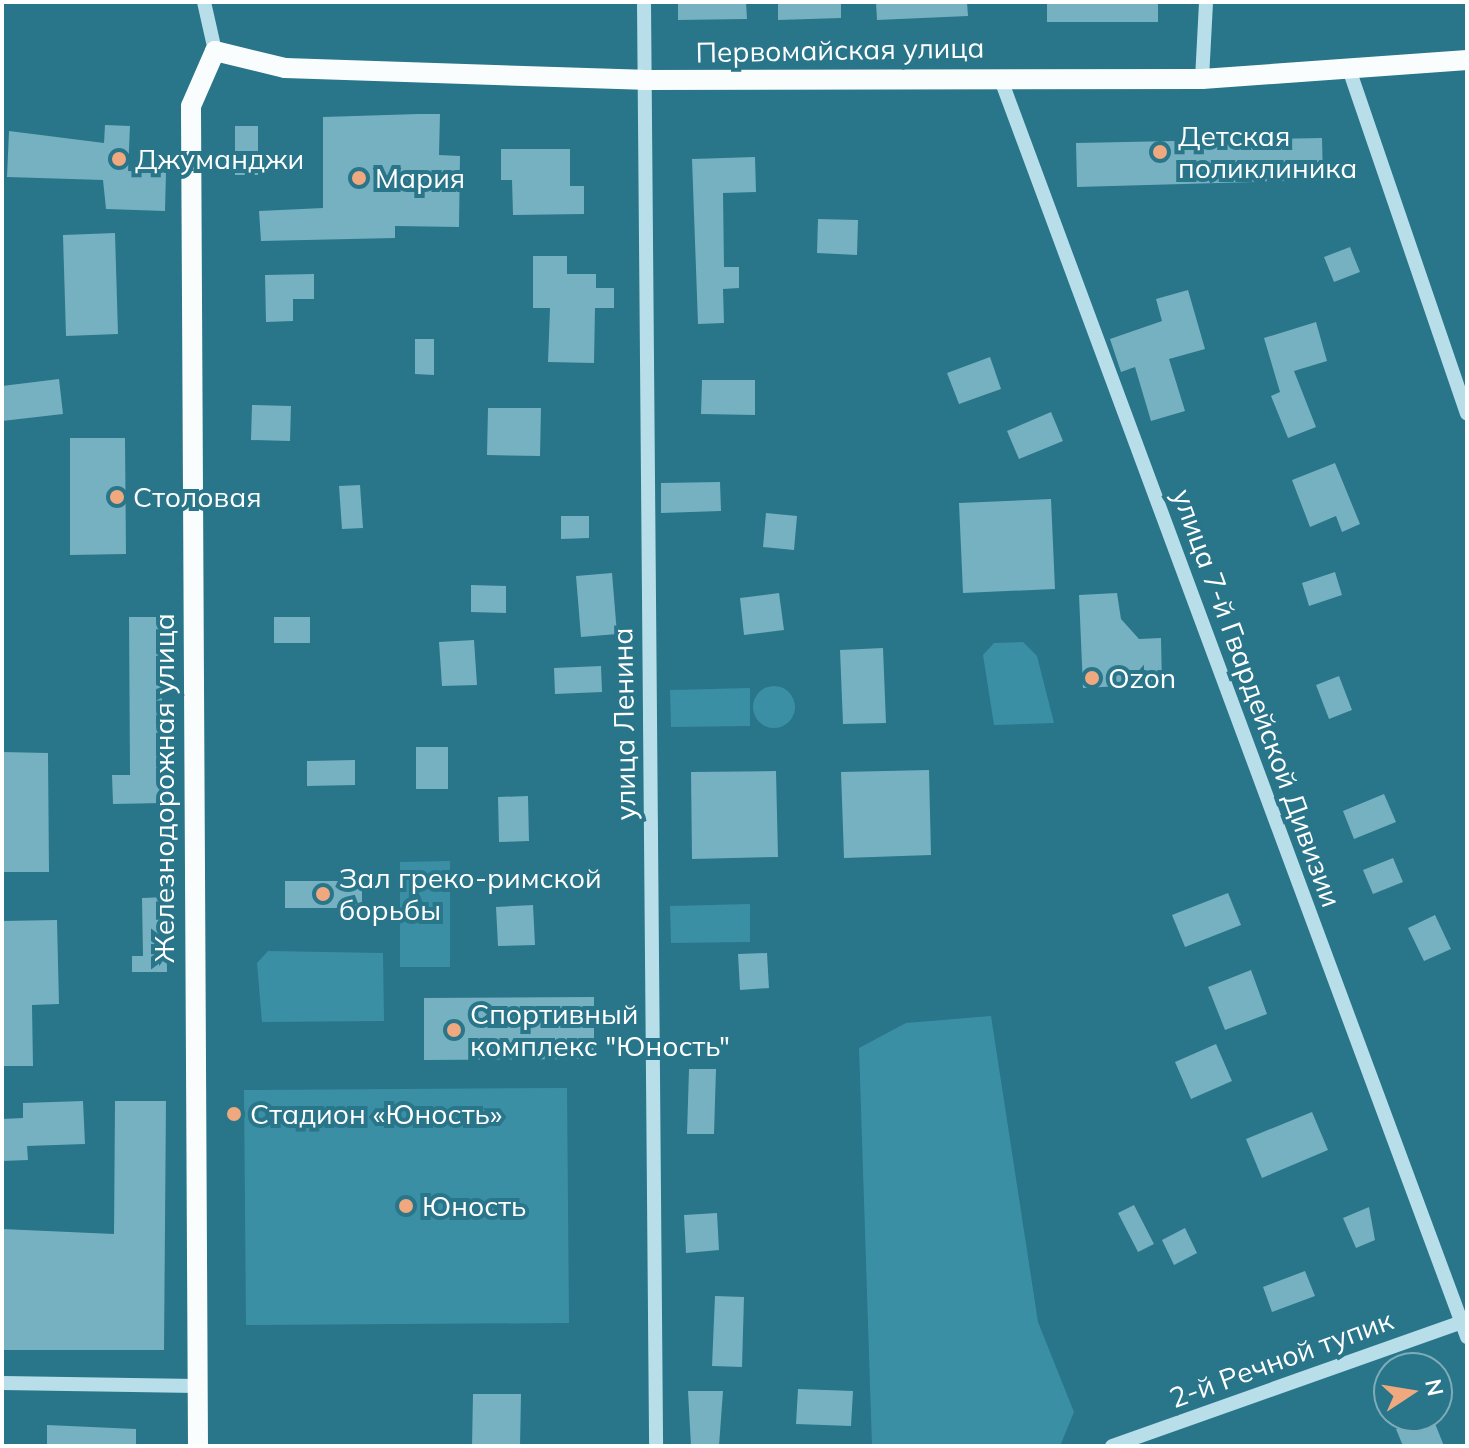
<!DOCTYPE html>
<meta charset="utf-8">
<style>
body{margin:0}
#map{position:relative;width:1469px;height:1448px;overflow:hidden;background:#29758a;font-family:Mulish,sans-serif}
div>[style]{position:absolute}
.green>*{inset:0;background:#3b8fa4}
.round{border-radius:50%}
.building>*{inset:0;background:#75b1c1}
.minor>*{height:14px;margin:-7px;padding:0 7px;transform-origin:7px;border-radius:7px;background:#b8dfe9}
.major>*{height:20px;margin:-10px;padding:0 10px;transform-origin:10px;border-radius:10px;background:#fafdfe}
.dots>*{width:22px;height:22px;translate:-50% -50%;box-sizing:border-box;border:4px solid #29758a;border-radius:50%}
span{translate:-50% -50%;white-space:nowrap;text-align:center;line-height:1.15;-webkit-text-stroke:8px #29758a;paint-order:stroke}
.street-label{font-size:28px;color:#fff}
.poi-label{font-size:28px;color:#fff}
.left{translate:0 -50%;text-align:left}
.frame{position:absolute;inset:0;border:4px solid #fff;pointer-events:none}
.north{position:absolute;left:1373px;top:1352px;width:80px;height:80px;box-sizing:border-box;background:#29758a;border:2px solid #7facb9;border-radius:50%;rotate:78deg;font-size:22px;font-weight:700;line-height:32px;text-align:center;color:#fff}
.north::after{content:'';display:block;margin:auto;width:28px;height:36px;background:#f0a87f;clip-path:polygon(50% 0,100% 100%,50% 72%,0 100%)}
</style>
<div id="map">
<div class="green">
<div style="clip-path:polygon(1023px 642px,1037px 656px,1054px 723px,994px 725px,983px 655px,994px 643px)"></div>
<div class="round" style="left:753px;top:686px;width:42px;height:42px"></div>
<div style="clip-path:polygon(750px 688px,750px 726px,671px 727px,670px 690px)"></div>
<div style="clip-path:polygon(450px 861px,450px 967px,400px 967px,400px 862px)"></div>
<div style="clip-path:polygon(750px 904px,750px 942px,671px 943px,670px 906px)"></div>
<div style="clip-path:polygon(268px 951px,383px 953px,384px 1021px,262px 1022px,257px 963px)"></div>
<div style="clip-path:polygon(991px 1016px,1038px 1322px,1074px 1412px,1060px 1446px,872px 1446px,859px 1048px,906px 1023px)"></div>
<div style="clip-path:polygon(567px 1088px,569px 1323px,246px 1325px,244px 1090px)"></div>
</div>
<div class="building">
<div style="clip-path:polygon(678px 2px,746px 2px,747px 19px,678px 20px)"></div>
<div style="clip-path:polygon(778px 2px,841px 2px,841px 18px,778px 20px)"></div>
<div style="clip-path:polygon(876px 2px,967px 2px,968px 16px,877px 20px)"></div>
<div style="clip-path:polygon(1047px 2px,1158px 2px,1158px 22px,1047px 22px)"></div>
<div style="clip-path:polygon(418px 114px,440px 114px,439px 155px,460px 156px,459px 227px,395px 226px,395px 238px,261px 241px,259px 211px,323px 208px,323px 117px)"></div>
<div style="clip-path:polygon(105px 125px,130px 126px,128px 171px,166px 172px,165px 211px,106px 209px,103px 180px,7px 177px,9px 131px,104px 143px)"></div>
<div style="clip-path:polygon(235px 126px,258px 126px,258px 175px,235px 175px)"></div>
<div style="clip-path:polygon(1322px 138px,1323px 180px,1077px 187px,1076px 143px)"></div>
<div style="clip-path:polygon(501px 149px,570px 149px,570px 186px,584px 186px,584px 214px,513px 215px,512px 180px,501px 180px)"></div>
<div style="clip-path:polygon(755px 157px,756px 192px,723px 193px,724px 267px,739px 267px,739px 288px,723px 289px,724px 323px,698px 324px,692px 159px)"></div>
<div style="clip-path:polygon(818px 219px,858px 220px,857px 255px,817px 253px)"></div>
<div style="clip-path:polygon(115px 233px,118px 334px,66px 336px,63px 235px)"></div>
<div style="clip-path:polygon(1350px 247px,1360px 272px,1334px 282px,1324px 257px)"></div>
<div style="clip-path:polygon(533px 256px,567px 256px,567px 274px,596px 274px,596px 288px,614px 288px,614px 308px,595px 308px,594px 363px,548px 362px,550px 308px,533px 308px)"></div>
<div style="clip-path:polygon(314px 274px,314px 299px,293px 299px,293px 321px,266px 322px,265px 275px)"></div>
<div style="clip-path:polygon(1188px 290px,1205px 349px,1169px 359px,1185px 411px,1151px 421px,1135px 367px,1121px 372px,1110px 339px,1162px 321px,1156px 299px)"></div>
<div style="clip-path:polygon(1316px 322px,1327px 361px,1294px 371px,1316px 427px,1288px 438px,1271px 396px,1280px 392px,1264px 338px)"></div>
<div style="clip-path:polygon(415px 339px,434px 339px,434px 375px,415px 374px)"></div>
<div style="clip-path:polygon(990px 357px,1001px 389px,959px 404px,947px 373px)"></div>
<div style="clip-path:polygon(59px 379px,63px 414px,2px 421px,2px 386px)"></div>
<div style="clip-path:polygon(702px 380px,755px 380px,755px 415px,701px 414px)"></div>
<div style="clip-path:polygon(252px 405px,291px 406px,290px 441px,251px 440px)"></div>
<div style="clip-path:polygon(488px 408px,541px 408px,540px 456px,487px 455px)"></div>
<div style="clip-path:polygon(1051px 412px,1063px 441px,1019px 459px,1007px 431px)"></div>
<div style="clip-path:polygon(70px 438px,125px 438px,126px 554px,70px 555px)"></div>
<div style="clip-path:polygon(1335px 463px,1360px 524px,1342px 532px,1336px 516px,1310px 527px,1292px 480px)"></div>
<div style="clip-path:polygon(720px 482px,721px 511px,661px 513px,661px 483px)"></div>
<div style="clip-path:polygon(360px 485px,363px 528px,342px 529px,339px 486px)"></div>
<div style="clip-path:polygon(1051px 499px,1055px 589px,963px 593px,959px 503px)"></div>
<div style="clip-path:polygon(766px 513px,797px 516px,794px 550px,763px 547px)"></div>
<div style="clip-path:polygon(561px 516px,589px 516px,589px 538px,561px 539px)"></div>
<div style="clip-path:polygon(1335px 572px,1342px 595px,1309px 606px,1302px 583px)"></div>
<div style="clip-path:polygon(612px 573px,617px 634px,581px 637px,576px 576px)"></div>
<div style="clip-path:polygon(471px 585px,506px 586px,506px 613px,471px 612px)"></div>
<div style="clip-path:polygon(779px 593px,784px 630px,744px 635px,740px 598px)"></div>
<div style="clip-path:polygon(1117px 593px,1121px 619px,1139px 639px,1161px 638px,1162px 684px,1083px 688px,1079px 595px)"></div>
<div style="clip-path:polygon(129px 617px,161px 617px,163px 803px,113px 804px,112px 775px,130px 775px)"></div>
<div style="clip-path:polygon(274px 617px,310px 617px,310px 643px,274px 643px)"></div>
<div style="clip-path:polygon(474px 640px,477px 685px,442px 686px,439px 642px)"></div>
<div style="clip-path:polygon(883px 648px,886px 723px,843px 724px,840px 650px)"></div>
<div style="clip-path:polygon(601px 666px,602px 692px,555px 694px,554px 668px)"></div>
<div style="clip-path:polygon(1339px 676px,1352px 710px,1329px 719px,1316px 685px)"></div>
<div style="clip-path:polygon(416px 747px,448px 747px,448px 789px,416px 789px)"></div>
<div style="clip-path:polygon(2px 752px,48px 753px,49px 872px,2px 872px)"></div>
<div style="clip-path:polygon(355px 760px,355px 785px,307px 786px,307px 761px)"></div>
<div style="clip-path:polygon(929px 770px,931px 855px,844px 858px,841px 772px)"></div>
<div style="clip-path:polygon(776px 771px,778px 857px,692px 859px,691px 772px)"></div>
<div style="clip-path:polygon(1384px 794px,1396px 822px,1354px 839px,1343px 811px)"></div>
<div style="clip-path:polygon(528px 796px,529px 841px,499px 842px,498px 797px)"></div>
<div style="clip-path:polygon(1393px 858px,1403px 882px,1373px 894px,1363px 870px)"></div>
<div style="clip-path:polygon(285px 881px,362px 881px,362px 908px,285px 908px)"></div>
<div style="clip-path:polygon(1228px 893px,1241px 925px,1185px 947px,1172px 915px)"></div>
<div style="clip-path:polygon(166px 897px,167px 972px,132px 972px,132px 956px,143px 956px,142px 898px)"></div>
<div style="clip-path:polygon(533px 905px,535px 945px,498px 946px,496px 907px)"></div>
<div style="clip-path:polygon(1435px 915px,1451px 949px,1424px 961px,1408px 928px)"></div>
<div style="clip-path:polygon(57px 920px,59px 1004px,32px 1005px,33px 1066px,2px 1066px,2px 921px)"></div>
<div style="clip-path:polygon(767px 953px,769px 988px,740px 990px,738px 954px)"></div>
<div style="clip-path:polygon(1251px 970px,1267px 1014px,1225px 1030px,1208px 987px)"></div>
<div style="clip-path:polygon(594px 997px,594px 1059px,424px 1060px,424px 998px)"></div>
<div style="clip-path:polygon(1216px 1044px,1232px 1081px,1191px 1099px,1175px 1062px)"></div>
<div style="clip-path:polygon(689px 1069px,716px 1069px,714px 1134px,687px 1134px)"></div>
<div style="clip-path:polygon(83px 1101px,85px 1144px,27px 1146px,28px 1160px,2px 1161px,2px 1119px,23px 1118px,23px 1103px)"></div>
<div style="clip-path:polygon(115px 1101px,166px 1101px,164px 1350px,2px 1350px,2px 1229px,114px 1234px)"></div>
<div style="clip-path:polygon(1312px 1112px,1328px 1150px,1262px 1178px,1246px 1139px)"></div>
<div style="clip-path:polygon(1134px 1205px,1154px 1244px,1138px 1252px,1118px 1213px)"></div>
<div style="clip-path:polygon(1369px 1207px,1375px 1240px,1356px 1248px,1343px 1218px)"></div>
<div style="clip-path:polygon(717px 1213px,719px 1250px,686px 1253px,684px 1215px)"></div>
<div style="clip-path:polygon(1185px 1228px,1197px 1253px,1174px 1265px,1162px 1240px)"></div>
<div style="clip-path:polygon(1305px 1271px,1315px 1296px,1272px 1312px,1263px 1287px)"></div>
<div style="clip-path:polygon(715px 1296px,744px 1297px,742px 1367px,712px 1366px)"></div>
<div style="clip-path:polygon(798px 1389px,853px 1391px,851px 1426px,796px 1424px)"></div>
<div style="clip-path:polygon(688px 1391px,723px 1391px,719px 1446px,691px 1446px)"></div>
<div style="clip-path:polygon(473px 1394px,521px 1394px,520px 1446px,472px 1446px)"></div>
<div style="clip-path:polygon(1432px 1416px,1444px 1446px,1403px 1446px,1396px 1429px)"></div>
<div style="clip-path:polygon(47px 1425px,136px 1429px,136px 1446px,47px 1446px)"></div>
</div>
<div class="minor">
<div style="left:204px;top:2px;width:50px;rotate:77.3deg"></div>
<div style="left:644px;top:2px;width:1444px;rotate:89.52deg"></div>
<div style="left:1349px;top:69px;width:364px;rotate:71.1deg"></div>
<div style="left:1000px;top:77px;width:1344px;rotate:69.66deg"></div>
<div style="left:1202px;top:79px;width:77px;rotate:-87deg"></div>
<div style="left:2px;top:1383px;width:195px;rotate:0.9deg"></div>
<div style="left:1112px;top:1446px;width:377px;rotate:-19.5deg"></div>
</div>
<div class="major">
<div style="left:198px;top:1446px;width:1340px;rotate:-90.3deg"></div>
<div style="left:191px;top:106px;width:60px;rotate:-66.4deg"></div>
<div style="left:215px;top:51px;width:72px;rotate:13.7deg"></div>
<div style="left:285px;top:68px;width:357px;rotate:1.9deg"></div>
<div style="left:642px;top:80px;width:560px;rotate:-0.1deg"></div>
<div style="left:1202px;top:79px;width:266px;rotate:-4.1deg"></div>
</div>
<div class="dots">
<div style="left:1160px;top:152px;background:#f0a87f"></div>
<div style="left:119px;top:159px;background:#f0a87f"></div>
<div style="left:359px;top:178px;background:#f0a87f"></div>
<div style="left:117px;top:497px;background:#f0a87f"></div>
<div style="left:1092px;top:678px;background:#f0a87f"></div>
<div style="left:323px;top:894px;background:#f0a87f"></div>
<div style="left:454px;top:1030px;background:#f0a87f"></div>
<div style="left:234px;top:1114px;background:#f0a87f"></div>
<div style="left:406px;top:1206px;background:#f0a87f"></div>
</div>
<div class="street-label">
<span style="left:840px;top:50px;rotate:-1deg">Первомайская улица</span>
<span style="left:1257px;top:698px;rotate:70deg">улица 7-й Гвардейской Дивизии</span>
<span style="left:624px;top:724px;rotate:-91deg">улица Ленина</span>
<span style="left:164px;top:788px;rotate:-90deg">Железнодорожная улица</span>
<span style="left:1281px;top:1359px;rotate:-20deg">2-й Речной тупик</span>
</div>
<div class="poi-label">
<span class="left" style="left:1178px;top:152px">Детская<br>поликлиника</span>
<span class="left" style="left:135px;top:159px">Джуманджи</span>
<span class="left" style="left:375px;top:178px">Мария</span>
<span class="left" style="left:133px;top:497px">Столовая</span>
<span class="left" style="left:1108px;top:678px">Ozon</span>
<span class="left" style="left:339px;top:894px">Зал греко-римской<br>борьбы</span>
<span class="left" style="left:470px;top:1030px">Спортивный<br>комплекс "Юность"</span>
<span class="left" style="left:250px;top:1114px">Стадион «Юность»</span>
<span class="left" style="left:422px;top:1206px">Юность</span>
</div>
<div class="frame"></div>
<div class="north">N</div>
</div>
